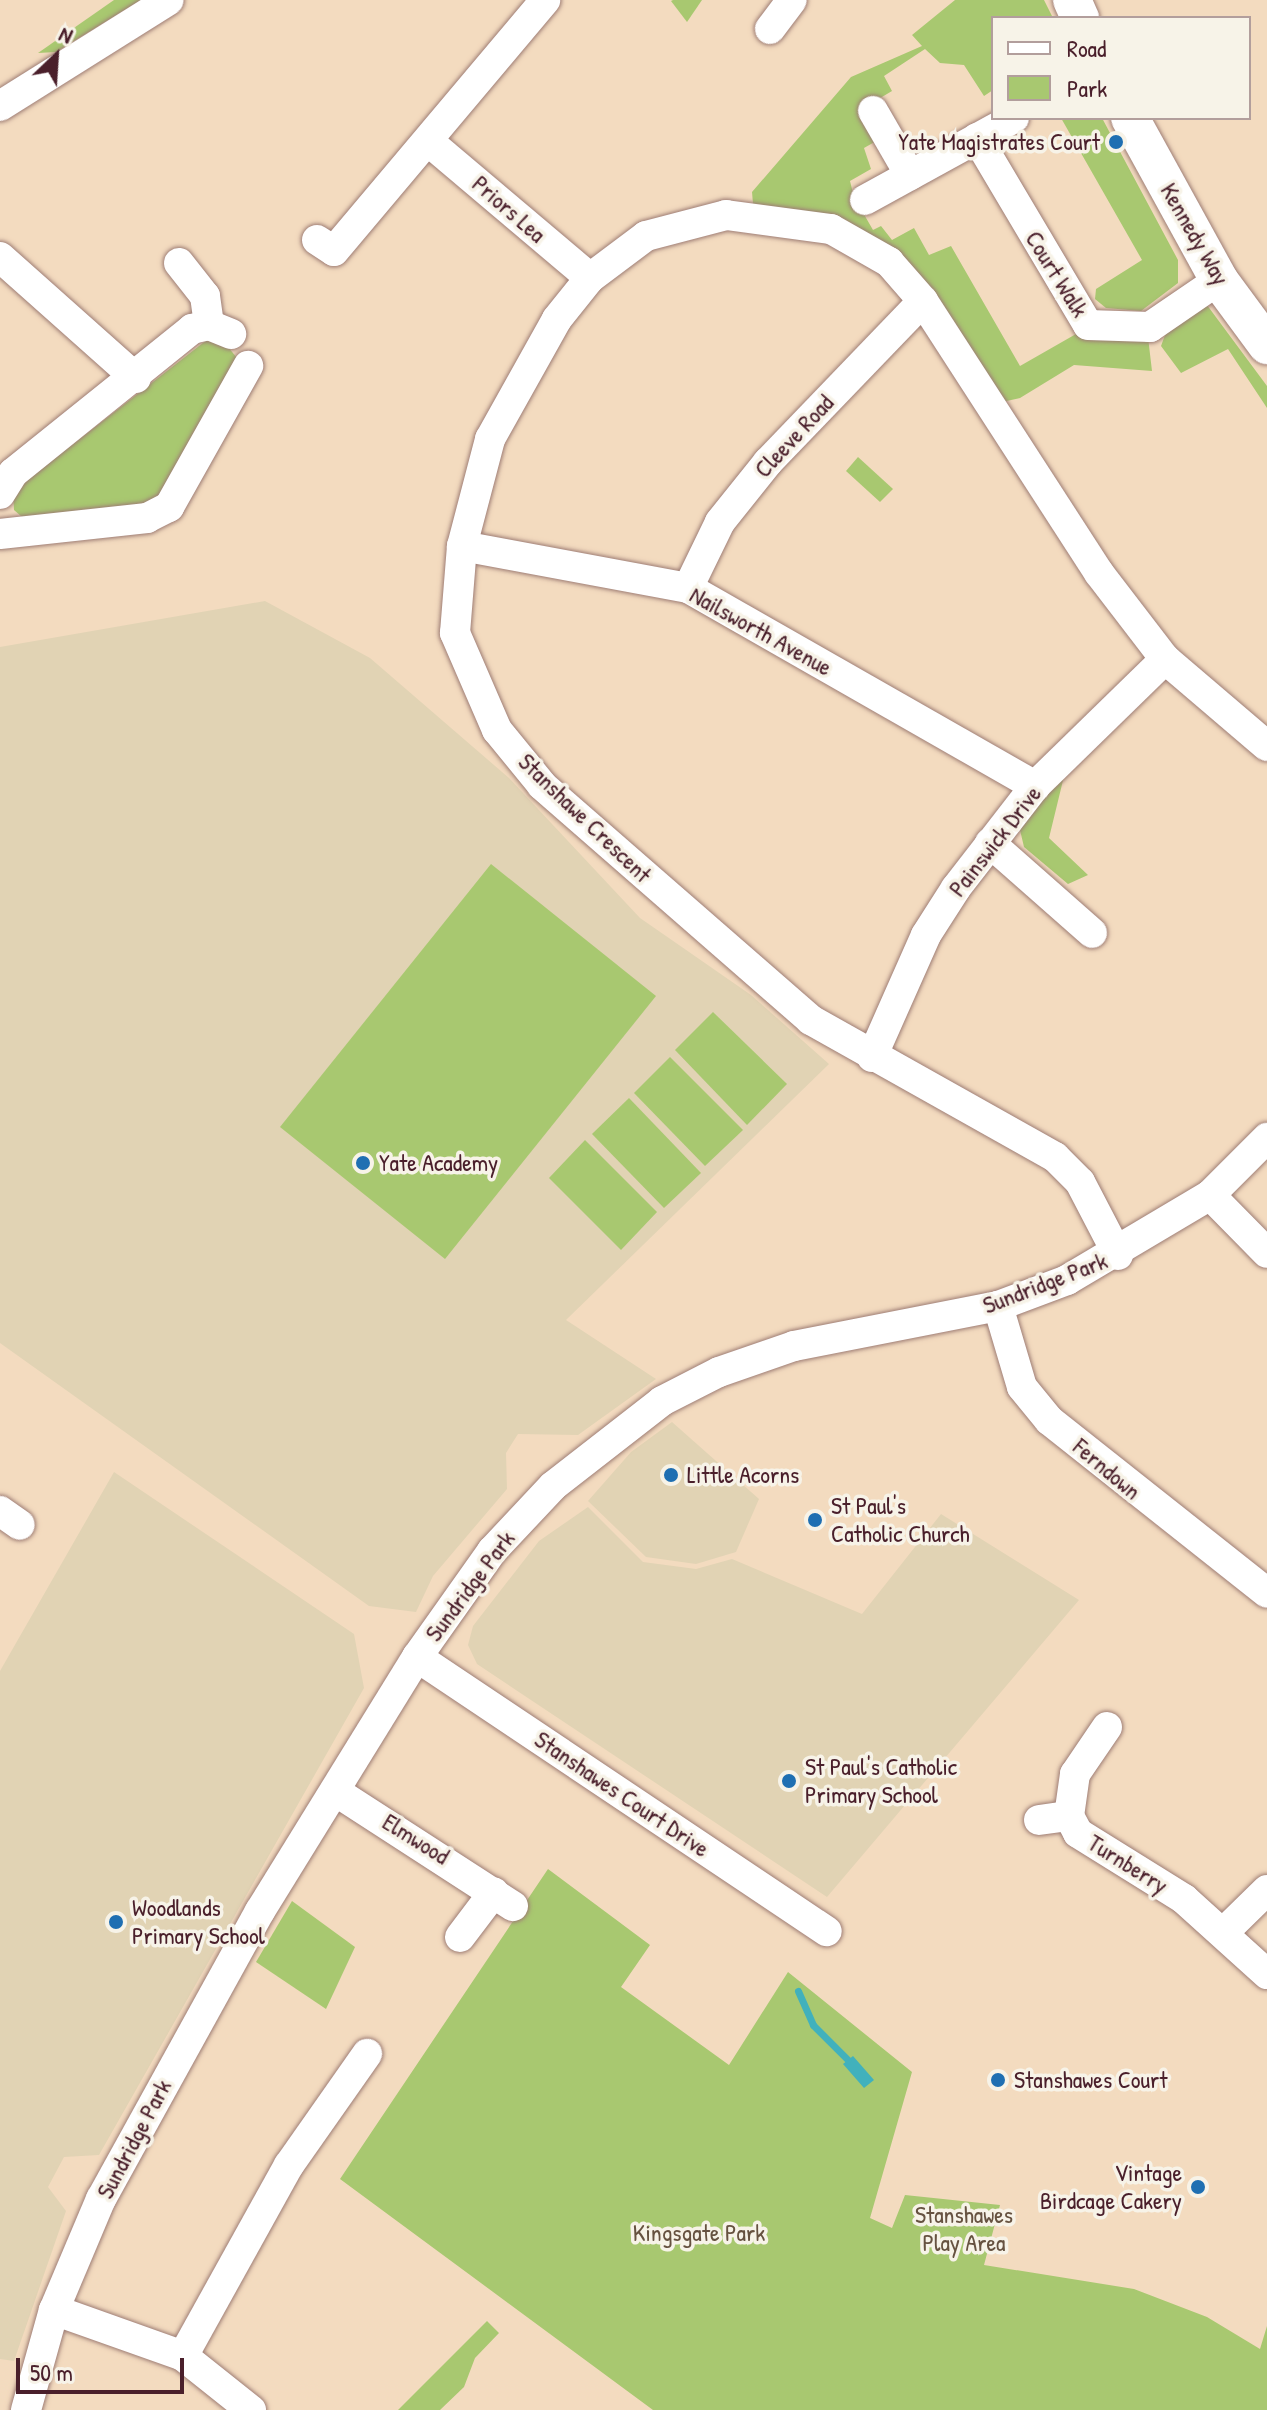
<!DOCTYPE html>
<style>
body{margin:0}
#map{position:relative;width:1267px;height:2410px;overflow:hidden;background:#f3dbbf;font-family:"Patrick Hand",sans-serif}
div>[style]{position:absolute}
.built>*{inset:0;background:#e1d3b4}
.green>*{inset:0;background:#a8c870}
.water>*{inset:0;background:#41b1bc}
.stream>*{height:7px;margin:-3.5px;padding:0 3.5px;transform-origin:3.5px;border-radius:3.5px;background:#41b1bc}
.roads{filter:drop-shadow(0 0 2px #9e7d75) drop-shadow(0 0 2px #9e7d75)}
.minor>*{height:30px;margin:-15px;padding:0 15px;transform-origin:15px;border-radius:15px;background:#fff}
.major>*{height:38px;margin:-19px;padding:0 19px;transform-origin:19px;border-radius:19px;background:#fff}
.dots>*{width:22px;height:22px;translate:-50% -50%;box-sizing:border-box;border:4px solid #f7f3e8;border-radius:50%}
span{translate:-50% -50%;white-space:nowrap;text-align:center;line-height:1.15;-webkit-text-stroke:7px #f7f3e8;paint-order:stroke}
.poi-label{font-size:24px;color:#4a1f2b}
.right{translate:-100% -50%;text-align:right}
.left{translate:0 -50%;text-align:left}
.street-label{font-size:24px;color:#4a1f2b}
.park-label{font-size:24px;color:#665240}
.legend{position:absolute;left:991px;top:16px;width:260px;height:104px;box-sizing:border-box;background:#f7f3e8;border:2px solid #b29e9c;margin:0;padding:10px 14px;list-style:none;font-size:24px;color:#4a1f2b}
.legend li{display:flex;align-items:center;gap:16px;height:40px}
.legend b{width:40px;border:2px solid #b29e9c}
.north{position:absolute;left:16px;top:16px;width:80px;height:80px;-webkit-text-stroke:6px #f7f3e8;paint-order:stroke;rotate:25deg;font-size:22px;font-weight:700;line-height:32px;text-align:center;color:#4a1f2b}
.north::after{content:'';display:block;margin:auto;width:28px;height:36px;background:#4a1f2b;clip-path:polygon(50% 0,100% 100%,50% 72%,0 100%)}
.scale{position:absolute;left:16px;top:2358px;width:168px;height:36px;box-sizing:border-box;border:4px solid #4a1f2b;border-top:0;padding-left:10px;font-size:24px;line-height:28px;white-space:nowrap;color:#4a1f2b;-webkit-text-stroke:6px #f7f3e8;paint-order:stroke}
</style>
<div id="map">
<div class="built">
<div style="clip-path:polygon(265px 601px,370px 658px,509px 778px,640px 918px,751px 995px,829px 1064px,566px 1320px,656px 1379px,578px 1435px,518px 1434px,506px 1453px,507px 1489px,433px 1576px,416px 1612px,369px 1606px,0 1343px,0 647px)"></div>
<div style="clip-path:polygon(672px 1422px,759px 1499px,736px 1552px,696px 1564px,646px 1557px,588px 1501px,631px 1452px)"></div>
<div style="clip-path:polygon(114px 1472px,354px 1634px,364px 1688px,99px 2155px,64px 2157px,48px 2187px,66px 2211px,14px 2361px,0 2359px,0 1671px)"></div>
<div style="clip-path:polygon(588px 1507px,643px 1562px,696px 1569px,732px 1559px,862px 1614px,941px 1514px,1079px 1600px,827px 1897px,477px 1664px,468px 1645px,473px 1626px,539px 1541px)"></div>
</div>
<div class="green">
<div style="clip-path:polygon(114px 0,141px 0,56px 52px,38px 53px)"></div>
<div style="clip-path:polygon(702px 0,687px 22px,671px 1px,673px 0)"></div>
<div style="clip-path:polygon(955px 0,1044px 0,1053px 18px,993px 18px,993px 90px,984px 96px,964px 65px,940px 63px,925px 49px,884px 76px,892px 91px,860px 110px,878px 140px,864px 148px,871px 169px,850px 181px,854px 197px,873px 230px,881px 226px,892px 240px,914px 228px,929px 255px,951px 246px,1020px 366px,1083px 330px,1148px 337px,1152px 371px,1074px 365px,1020px 398px,993px 404px,930px 306px,819px 215px,753px 204px,752px 192px,851px 77px,922px 46px,912px 35px)"></div>
<div style="clip-path:polygon(1061px 118px,1102px 118px,1178px 260px,1178px 283px,1141px 311px,1106px 308px,1095px 299px,1096px 289px,1142px 260px)"></div>
<div style="clip-path:polygon(1204px 301px,1267px 386px,1267px 408px,1228px 349px,1181px 373px,1161px 346px,1168px 327px)"></div>
<div style="clip-path:polygon(208px 339px,224px 342px,237px 358px,156px 505px,29px 523px,14px 510px,13px 491px)"></div>
<div style="clip-path:polygon(858px 457px,893px 489px,880px 502px,846px 471px)"></div>
<div style="clip-path:polygon(1066px 768px,1049px 838px,1088px 875px,1068px 884px,1024px 847px,1020px 830px)"></div>
<div style="clip-path:polygon(491px 864px,656px 996px,445px 1259px,280px 1127px)"></div>
<div style="clip-path:polygon(713px 1012px,787px 1084px,747px 1125px,675px 1050px)"></div>
<div style="clip-path:polygon(670px 1057px,743px 1130px,705px 1166px,634px 1093px)"></div>
<div style="clip-path:polygon(629px 1098px,701px 1173px,664px 1208px,592px 1134px)"></div>
<div style="clip-path:polygon(585px 1140px,657px 1212px,621px 1250px,549px 1178px)"></div>
<div style="clip-path:polygon(548px 1869px,650px 1945px,621px 1987px,729px 2065px,788px 1972px,912px 2072px,870px 2218px,892px 2228px,905px 2195px,1000px 2205px,984px 2265px,1134px 2289px,1207px 2317px,1260px 2349px,1267px 2326px,1267px 2410px,653px 2410px,340px 2179px)"></div>
<div style="clip-path:polygon(292px 1901px,355px 1947px,326px 2009px,256px 1962px)"></div>
<div style="clip-path:polygon(487px 2321px,499px 2333px,475px 2358px,464px 2387px,440px 2410px,398px 2410px)"></div>
</div>
<div class="water">
<div style="clip-path:polygon(853px 2056px,874px 2080px,864px 2088px,843px 2064px)"></div>
</div>
<div class="stream">
<div style="left:798px;top:1991px;width:37px;rotate:66deg"></div>
<div style="left:813px;top:2025px;width:49px;rotate:45deg"></div>
</div>
<div class="roads">
<div class="minor">
<div style="left:770px;top:29px;width:36px;rotate:-53deg"></div>
<div style="left:0;top:106px;width:199px;rotate:-32.1deg"></div>
<div style="left:873px;top:111px;width:74px;rotate:60deg"></div>
<div style="left:977px;top:138px;width:217px;rotate:59.3deg"></div>
<div style="left:1088px;top:325px;width:62px;rotate:1.8deg"></div>
<div style="left:1150px;top:327px;width:83px;rotate:-34.3deg"></div>
<div style="left:428px;top:141px;width:212px;rotate:40.2deg"></div>
<div style="left:865px;top:200px;width:170px;rotate:-28.8deg"></div>
<div style="left:317px;top:240px;width:20px;rotate:33deg"></div>
<div style="left:334px;top:251px;width:328px;rotate:-49.9deg"></div>
<div style="left:0;top:257px;width:182px;rotate:41.7deg"></div>
<div style="left:179px;top:263px;width:42px;rotate:51.8deg"></div>
<div style="left:205px;top:296px;width:29px;rotate:82deg"></div>
<div style="left:0;top:494px;width:25px;rotate:-58deg"></div>
<div style="left:13px;top:473px;width:230px;rotate:-38.8deg"></div>
<div style="left:192px;top:329px;width:17px;rotate:-13deg"></div>
<div style="left:209px;top:325px;width:24px;rotate:22deg"></div>
<div style="left:0;top:534px;width:148px;rotate:-6.2deg"></div>
<div style="left:147px;top:518px;width:25px;rotate:-27deg"></div>
<div style="left:169px;top:507px;width:162px;rotate:-60.7deg"></div>
<div style="left:462px;top:546px;width:230px;rotate:10.5deg"></div>
<div style="left:688px;top:588px;width:400px;rotate:29.7deg"></div>
<div style="left:688px;top:588px;width:73px;rotate:-64.1deg"></div>
<div style="left:720px;top:522px;width:77px;rotate:-51.3deg"></div>
<div style="left:768px;top:462px;width:223px;rotate:-46.1deg"></div>
<div style="left:990px;top:843px;width:136px;rotate:41.4deg"></div>
<div style="left:872px;top:1057px;width:133px;rotate:-66.1deg"></div>
<div style="left:926px;top:935px;width:56px;rotate:-57.4deg"></div>
<div style="left:956px;top:888px;width:129px;rotate:-52.2deg"></div>
<div style="left:1035px;top:786px;width:182px;rotate:-44.3deg"></div>
<div style="left:1210px;top:1195px;width:81px;rotate:45.5deg"></div>
<div style="left:1118px;top:1255px;width:82px;rotate:-117.5deg"></div>
<div style="left:1080px;top:1182px;width:35px;rotate:-135deg"></div>
<div style="left:1055px;top:1157px;width:280px;rotate:-150.7deg"></div>
<div style="left:811px;top:1020px;width:357px;rotate:-138.9deg"></div>
<div style="left:542px;top:785px;width:71px;rotate:-129.3deg"></div>
<div style="left:497px;top:730px;width:106px;rotate:-113.4deg"></div>
<div style="left:455px;top:633px;width:87px;rotate:-85.4deg"></div>
<div style="left:462px;top:546px;width:111px;rotate:-75.3deg"></div>
<div style="left:490px;top:439px;width:137px;rotate:-60.8deg"></div>
<div style="left:557px;top:319px;width:53px;rotate:-51.2deg"></div>
<div style="left:590px;top:278px;width:70px;rotate:-36.9deg"></div>
<div style="left:646px;top:236px;width:83px;rotate:-14.7deg"></div>
<div style="left:726px;top:215px;width:106px;rotate:7.6deg"></div>
<div style="left:831px;top:229px;width:67px;rotate:29.6deg"></div>
<div style="left:889px;top:262px;width:52px;rotate:48.9deg"></div>
<div style="left:923px;top:301px;width:324px;rotate:57.1deg"></div>
<div style="left:1099px;top:573px;width:108px;rotate:52.5deg"></div>
<div style="left:1165px;top:659px;width:134px;rotate:40.5deg"></div>
<div style="left:998px;top:1306px;width:84px;rotate:73.5deg"></div>
<div style="left:1022px;top:1387px;width:43px;rotate:50.7deg"></div>
<div style="left:1049px;top:1420px;width:278px;rotate:38.4deg"></div>
<div style="left:0;top:1511px;width:24px;rotate:35deg"></div>
<div style="left:417px;top:1657px;width:493px;rotate:33.8deg"></div>
<div style="left:1107px;top:1727px;width:57px;rotate:124.2deg"></div>
<div style="left:1075px;top:1774px;width:42px;rotate:98.1deg"></div>
<div style="left:1069px;top:1816px;width:19px;rotate:62deg"></div>
<div style="left:1078px;top:1833px;width:125px;rotate:31.9deg"></div>
<div style="left:1184px;top:1899px;width:112px;rotate:42.1deg"></div>
<div style="left:335px;top:1791px;width:212px;rotate:32.9deg"></div>
<div style="left:1039px;top:1820px;width:30px;rotate:-8deg"></div>
<div style="left:1224px;top:1932px;width:60px;rotate:-44.3deg"></div>
<div style="left:460px;top:1937px;width:56px;rotate:-52.9deg"></div>
<div style="left:54px;top:2310px;width:137px;rotate:19.6deg"></div>
<div style="left:183px;top:2356px;width:87px;rotate:38.5deg"></div>
<div style="left:183px;top:2356px;width:218px;rotate:-61deg"></div>
<div style="left:289px;top:2165px;width:136px;rotate:-54.9deg"></div>
<div style="left:26px;top:2410px;width:104px;rotate:-74.4deg"></div>
<div style="left:54px;top:2310px;width:121px;rotate:-67.1deg"></div>
<div style="left:101px;top:2199px;width:329px;rotate:-61.1deg"></div>
<div style="left:260px;top:1911px;width:299px;rotate:-58.3deg"></div>
<div style="left:417px;top:1657px;width:130px;rotate:-54.7deg"></div>
<div style="left:492px;top:1551px;width:89px;rotate:-46.8deg"></div>
<div style="left:553px;top:1486px;width:138px;rotate:-37.9deg"></div>
<div style="left:662px;top:1401px;width:64px;rotate:-27deg"></div>
<div style="left:719px;top:1372px;width:79px;rotate:-19.1deg"></div>
<div style="left:794px;top:1346px;width:208px;rotate:-11.1deg"></div>
<div style="left:998px;top:1306px;width:74px;rotate:-20.6deg"></div>
<div style="left:1067px;top:1280px;width:166px;rotate:-30.7deg"></div>
<div style="left:1210px;top:1195px;width:81px;rotate:-45deg"></div>
</div>
<div class="major">
<div style="left:1072px;top:0;width:20px;rotate:66deg"></div>
<div style="left:1130px;top:118px;width:185px;rotate:61.2deg"></div>
<div style="left:1219px;top:280px;width:81px;rotate:53.6deg"></div>
</div>
</div>
<div class="dots">
<div style="left:1116px;top:142px;background:#1f6fb2"></div>
<div style="left:363px;top:1163px;background:#1f6fb2"></div>
<div style="left:671px;top:1475px;background:#1f6fb2"></div>
<div style="left:815px;top:1520px;background:#1f6fb2"></div>
<div style="left:789px;top:1781px;background:#1f6fb2"></div>
<div style="left:116px;top:1922px;background:#1f6fb2"></div>
<div style="left:998px;top:2080px;background:#1f6fb2"></div>
<div style="left:1198px;top:2187px;background:#1f6fb2"></div>
</div>
<div class="poi-label">
<span class="right" style="left:1100px;top:142px">Yate Magistrates Court</span>
<span class="left" style="left:379px;top:1163px">Yate Academy</span>
<span class="left" style="left:687px;top:1475px">Little Acorns</span>
<span class="left" style="left:831px;top:1520px">St Paul's<br>Catholic Church</span>
<span class="left" style="left:805px;top:1781px">St Paul's Catholic<br>Primary School</span>
<span class="left" style="left:132px;top:1922px">Woodlands<br>Primary School</span>
<span class="left" style="left:1014px;top:2080px">Stanshawes Court</span>
<span class="right" style="left:1182px;top:2187px">Vintage<br>Birdcage Cakery</span>
</div>
<div class="street-label">
<span style="left:509px;top:209px;rotate:41deg">Priors Lea</span>
<span style="left:1195px;top:234px;rotate:60deg">Kennedy Way</span>
<span style="left:1057px;top:274px;rotate:58deg">Court Walk</span>
<span style="left:794px;top:436px;rotate:-47deg">Cleeve Road</span>
<span style="left:761px;top:631px;rotate:29deg">Nailsworth Avenue</span>
<span style="left:585px;top:818px;rotate:44deg">Stanshawe Crescent</span>
<span style="left:995px;top:841px;rotate:-52deg">Painswick Drive</span>
<span style="left:1045px;top:1283px;rotate:-21deg">Sundridge Park</span>
<span style="left:1107px;top:1469px;rotate:40deg">Ferndown</span>
<span style="left:470px;top:1586px;rotate:-53deg">Sundridge Park</span>
<span style="left:622px;top:1794px;rotate:34deg">Stanshawes Court Drive</span>
<span style="left:416px;top:1839px;rotate:32deg">Elmwood</span>
<span style="left:1128px;top:1864px;rotate:32deg">Turnberry</span>
<span style="left:134px;top:2139px;rotate:-62deg">Sundridge Park</span>
</div>
<div class="park-label">
<span style="left:964px;top:2229px">Stanshawes<br>Play Area</span>
<span style="left:699px;top:2233px">Kingsgate Park</span>
</div>
<ul class="legend">
<li><b style="height:10px;background:#fff"></b>Road</li>
<li><b style="height:22px;background:#a8c870"></b>Park</li>
</ul>
<div class="north">N</div>
<div class="scale">50 m</div>
</div>
